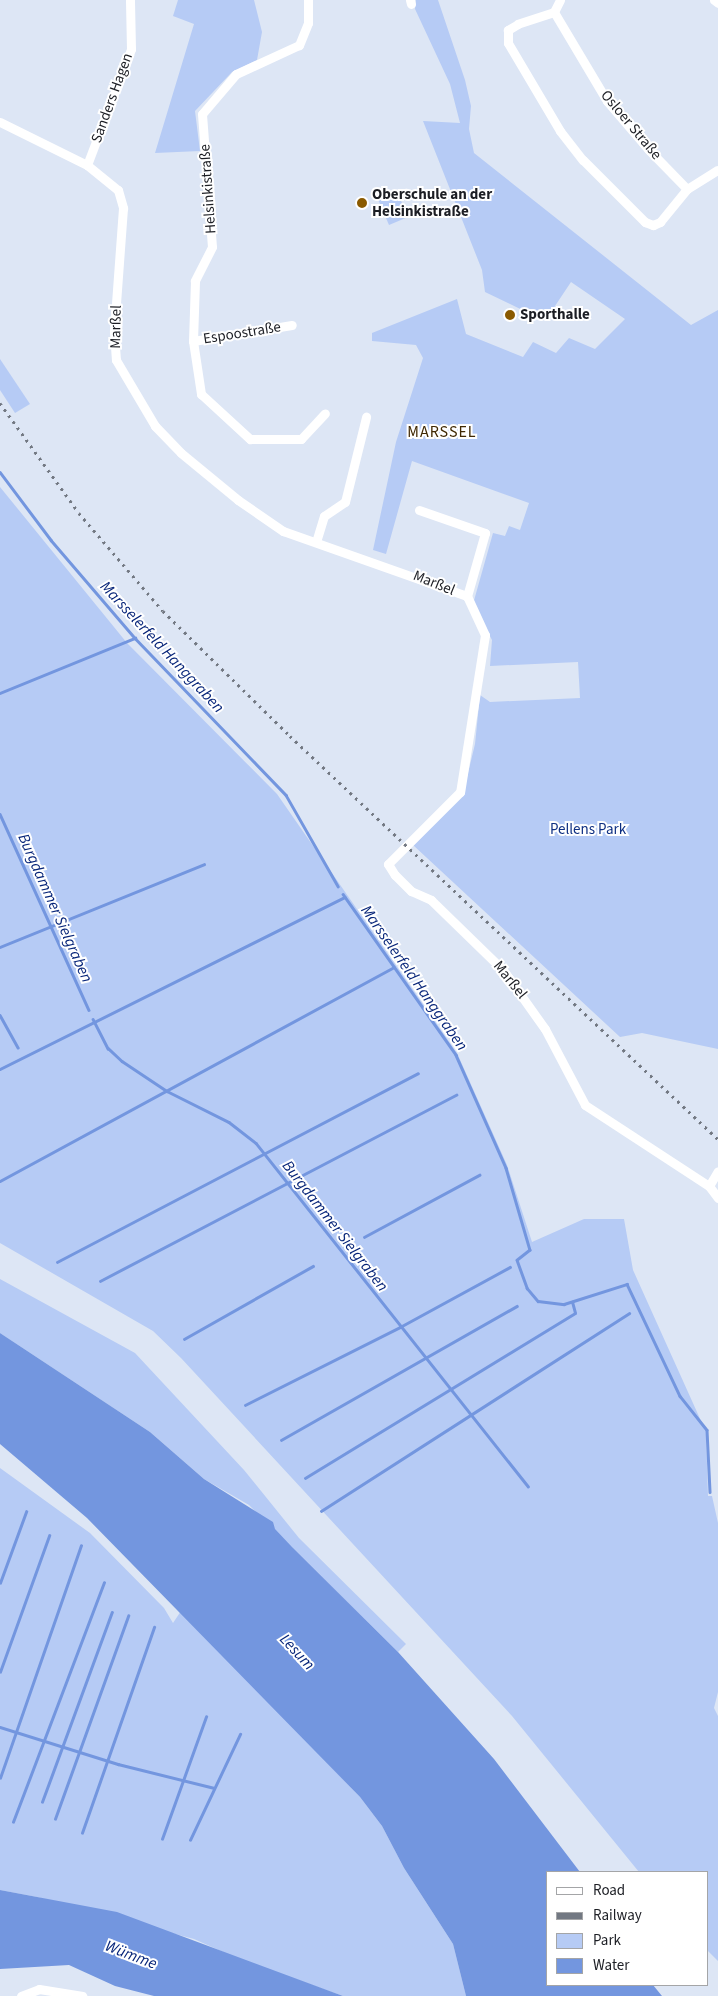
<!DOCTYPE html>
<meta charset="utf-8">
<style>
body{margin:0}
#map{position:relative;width:718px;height:1996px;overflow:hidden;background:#dde6f5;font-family:"Source Sans 3",sans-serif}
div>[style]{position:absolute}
.green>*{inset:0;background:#b6cbf5}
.water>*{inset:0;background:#7396df}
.stream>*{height:2.5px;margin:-1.25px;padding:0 1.25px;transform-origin:1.25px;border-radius:1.25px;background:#7396df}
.minor>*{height:9px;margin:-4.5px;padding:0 4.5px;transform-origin:4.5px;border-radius:4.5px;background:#fff}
.rail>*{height:2.5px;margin-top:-1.25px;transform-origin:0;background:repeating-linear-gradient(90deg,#727882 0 2.5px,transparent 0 7.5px)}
.dots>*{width:14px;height:14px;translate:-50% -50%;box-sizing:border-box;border:2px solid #fff;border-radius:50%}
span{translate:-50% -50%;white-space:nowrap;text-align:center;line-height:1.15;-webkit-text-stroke:4px #fff;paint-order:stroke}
.street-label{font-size:15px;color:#1c1e24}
.poi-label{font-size:15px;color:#1c1e24;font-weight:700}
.left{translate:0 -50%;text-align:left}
.park-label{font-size:15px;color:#0d2e81}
.neighbourhood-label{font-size:16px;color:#3f2803;letter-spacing:1px}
.water-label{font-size:16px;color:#072579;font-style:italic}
.legend{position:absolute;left:546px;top:1871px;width:162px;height:115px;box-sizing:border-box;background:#fff;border:1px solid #a4a5a7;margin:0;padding:6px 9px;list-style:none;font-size:15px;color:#1c1e24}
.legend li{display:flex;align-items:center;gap:10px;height:25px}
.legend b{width:25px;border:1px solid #a4a5a7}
</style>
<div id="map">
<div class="green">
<div style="clip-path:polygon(178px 0,254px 0,262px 32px,257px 60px,232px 72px,195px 111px,200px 151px,155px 153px,194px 24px,173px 16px)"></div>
<div style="clip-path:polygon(416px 0,438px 0,465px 80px,471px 106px,469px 129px,474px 153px,691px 325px,718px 310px,718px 1049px,642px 1033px,620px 1037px,413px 845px,463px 794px,475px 744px,480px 695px,490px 702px,580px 698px,578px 662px,490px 666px,492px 640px,473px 604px,493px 533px,505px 536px,509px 526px,520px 530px,529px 503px,412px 461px,386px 554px,373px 550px,396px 442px,423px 358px,416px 345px,372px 341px,372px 333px,457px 299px,466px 334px,523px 357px,533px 342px,556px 353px,569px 338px,595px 349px,625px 319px,571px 282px,545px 321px,485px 292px,482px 270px,423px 121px,460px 123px,450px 84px,415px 9px)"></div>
<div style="clip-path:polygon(396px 189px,408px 217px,389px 225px,377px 197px)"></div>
<div style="clip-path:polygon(0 359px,30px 404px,15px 413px,0 390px)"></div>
<div style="clip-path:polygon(0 487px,127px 643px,277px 794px,457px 1053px,507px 1165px,532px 1242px,584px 1219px,624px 1219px,633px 1270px,706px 1432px,708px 1496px,712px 1496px,718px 1523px,718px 1692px,714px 1708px,718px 1716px,718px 1961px,707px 1950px,707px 1872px,639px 1872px,512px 1716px,181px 1358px,153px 1331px,0 1243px)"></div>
<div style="clip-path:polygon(0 1279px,135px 1353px,244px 1470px,299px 1538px,406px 1644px,398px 1652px,249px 1505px,204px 1479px,150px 1432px,0 1333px)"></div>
<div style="clip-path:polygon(0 1468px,90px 1533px,164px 1608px,173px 1623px,181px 1611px,360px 1797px,382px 1826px,404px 1868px,453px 1944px,466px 1996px,343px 1996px,241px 1960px,194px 1939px,37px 1897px,0 1890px)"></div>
</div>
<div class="water">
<div style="clip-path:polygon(0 1333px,150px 1432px,204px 1479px,273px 1522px,275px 1529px,292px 1547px,398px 1652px,494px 1759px,580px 1872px,547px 1872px,547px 1985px,653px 1985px,662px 1996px,466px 1996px,453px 1944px,404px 1868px,382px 1826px,360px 1797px,87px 1518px,0 1444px)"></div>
<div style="clip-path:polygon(0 1890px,117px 1912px,343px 1996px,154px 1996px,115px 1986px,69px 1965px,0 1969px)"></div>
</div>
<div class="stream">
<div style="left:0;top:472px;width:85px;rotate:53.1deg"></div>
<div style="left:51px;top:540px;width:129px;rotate:49.4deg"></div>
<div style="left:135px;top:638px;width:218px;rotate:46.1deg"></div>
<div style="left:286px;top:795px;width:105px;rotate:60.3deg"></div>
<div style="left:0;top:693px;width:146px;rotate:-22.2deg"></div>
<div style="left:0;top:814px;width:215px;rotate:65.6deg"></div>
<div style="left:343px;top:894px;width:197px;rotate:54.9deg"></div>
<div style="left:456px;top:1055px;width:124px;rotate:66.1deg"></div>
<div style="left:506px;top:1168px;width:85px;rotate:73.7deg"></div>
<div style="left:530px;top:1250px;width:16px;rotate:142deg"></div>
<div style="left:517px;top:1260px;width:30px;rotate:70deg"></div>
<div style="left:527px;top:1288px;width:17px;rotate:50deg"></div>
<div style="left:538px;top:1301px;width:26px;rotate:7deg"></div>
<div style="left:564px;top:1304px;width:66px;rotate:-17.6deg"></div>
<div style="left:627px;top:1284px;width:124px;rotate:64.7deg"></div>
<div style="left:680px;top:1396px;width:43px;rotate:51.5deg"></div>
<div style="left:707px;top:1430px;width:62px;rotate:87.2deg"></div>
<div style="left:0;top:947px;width:220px;rotate:-22.1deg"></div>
<div style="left:0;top:1015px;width:37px;rotate:61deg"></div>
<div style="left:93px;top:1019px;width:33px;rotate:63deg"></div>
<div style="left:108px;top:1048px;width:19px;rotate:43deg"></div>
<div style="left:122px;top:1061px;width:54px;rotate:33.7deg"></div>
<div style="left:167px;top:1091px;width:69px;rotate:26.6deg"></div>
<div style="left:229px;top:1122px;width:34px;rotate:38deg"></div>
<div style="left:256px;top:1143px;width:438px;rotate:51.6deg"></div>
<div style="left:0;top:1069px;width:385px;rotate:-26.5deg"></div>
<div style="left:0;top:1181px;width:448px;rotate:-28.5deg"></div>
<div style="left:364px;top:1237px;width:131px;rotate:-28.3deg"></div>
<div style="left:57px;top:1262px;width:407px;rotate:-27.6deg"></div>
<div style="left:100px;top:1281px;width:402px;rotate:-27.6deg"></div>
<div style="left:184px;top:1339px;width:148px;rotate:-29.5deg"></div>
<div style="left:245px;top:1405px;width:174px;rotate:-26.7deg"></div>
<div style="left:400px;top:1327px;width:125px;rotate:-28.6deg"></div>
<div style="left:281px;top:1440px;width:271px;rotate:-29.6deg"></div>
<div style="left:305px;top:1478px;width:316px;rotate:-31.4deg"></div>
<div style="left:575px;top:1313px;width:11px;rotate:-105deg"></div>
<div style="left:321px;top:1511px;width:366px;rotate:-32.7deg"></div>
<div style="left:0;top:1583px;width:76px;rotate:-69.9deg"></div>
<div style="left:0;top:1672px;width:145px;rotate:-70.2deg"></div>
<div style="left:0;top:1727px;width:124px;rotate:17.4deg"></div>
<div style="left:118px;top:1764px;width:99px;rotate:14deg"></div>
<div style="left:0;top:1778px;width:246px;rotate:-70.8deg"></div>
<div style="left:42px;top:1802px;width:202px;rotate:-69.8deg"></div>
<div style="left:55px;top:1819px;width:216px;rotate:-70.2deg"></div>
<div style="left:13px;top:1822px;width:256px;rotate:-69.2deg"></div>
<div style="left:82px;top:1833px;width:218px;rotate:-70.7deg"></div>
<div style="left:162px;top:1839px;width:130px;rotate:-70.2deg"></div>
<div style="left:190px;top:1840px;width:117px;rotate:-64.7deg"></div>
</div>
<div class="minor">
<div style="left:308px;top:0;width:23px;rotate:90deg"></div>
<div style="left:308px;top:23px;width:24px;rotate:112deg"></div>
<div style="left:299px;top:45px;width:69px;rotate:155.3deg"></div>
<div style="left:236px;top:74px;width:52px;rotate:130.4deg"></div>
<div style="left:202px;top:114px;width:133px;rotate:85.7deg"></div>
<div style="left:212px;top:247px;width:38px;rotate:117deg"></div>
<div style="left:195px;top:281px;width:60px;rotate:91.9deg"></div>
<div style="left:193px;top:341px;width:54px;rotate:81.4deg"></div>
<div style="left:201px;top:394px;width:67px;rotate:42.6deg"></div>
<div style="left:250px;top:439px;width:51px"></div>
<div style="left:301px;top:439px;width:35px;rotate:-47deg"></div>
<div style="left:410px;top:0;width:4px;rotate:76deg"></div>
<div style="left:560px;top:0;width:13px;rotate:117deg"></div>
<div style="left:554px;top:12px;width:104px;rotate:59.2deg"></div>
<div style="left:607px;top:101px;width:63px;rotate:49.5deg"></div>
<div style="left:648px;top:149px;width:56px;rotate:45.7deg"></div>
<div style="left:687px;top:189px;width:36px;rotate:-32deg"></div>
<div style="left:714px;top:0;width:5px;rotate:37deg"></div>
<div style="left:554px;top:12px;width:38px;rotate:162deg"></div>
<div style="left:518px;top:24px;width:12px;rotate:149deg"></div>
<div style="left:508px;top:30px;width:13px;rotate:90deg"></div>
<div style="left:508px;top:43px;width:102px;rotate:59.4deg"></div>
<div style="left:560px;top:131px;width:37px;rotate:52deg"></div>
<div style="left:583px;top:160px;width:88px;rotate:45deg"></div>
<div style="left:645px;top:222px;width:9px;rotate:21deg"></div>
<div style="left:653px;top:225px;width:8px;rotate:-23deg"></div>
<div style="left:660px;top:222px;width:43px;rotate:-50.7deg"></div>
<div style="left:0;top:122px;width:97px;rotate:26.3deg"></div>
<div style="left:87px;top:165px;width:40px;rotate:39deg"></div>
<div style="left:118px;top:190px;width:19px;rotate:74deg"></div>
<div style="left:123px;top:208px;width:124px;rotate:94.2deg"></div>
<div style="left:114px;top:332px;width:28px;rotate:86deg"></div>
<div style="left:116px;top:360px;width:77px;rotate:59.4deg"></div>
<div style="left:155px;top:426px;width:37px;rotate:46deg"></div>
<div style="left:181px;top:453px;width:74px;rotate:39.5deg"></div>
<div style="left:238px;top:500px;width:55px;rotate:34.6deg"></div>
<div style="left:283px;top:531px;width:195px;rotate:19.5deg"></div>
<div style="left:467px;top:596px;width:43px;rotate:65.2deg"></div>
<div style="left:485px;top:635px;width:159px;rotate:99deg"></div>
<div style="left:460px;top:792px;width:102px;rotate:135deg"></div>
<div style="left:388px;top:864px;width:13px;rotate:58deg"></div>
<div style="left:395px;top:875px;width:23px;rotate:45deg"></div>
<div style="left:411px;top:891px;width:22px;rotate:24deg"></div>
<div style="left:431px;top:900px;width:100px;rotate:44.2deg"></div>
<div style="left:503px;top:970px;width:72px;rotate:54.6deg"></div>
<div style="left:545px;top:1029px;width:86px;rotate:62.2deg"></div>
<div style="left:585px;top:1105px;width:148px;rotate:33.2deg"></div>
<div style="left:709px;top:1186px;width:15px;rotate:53deg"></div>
<div style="left:87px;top:165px;width:124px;rotate:-69.2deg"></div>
<div style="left:131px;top:49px;width:49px;rotate:-91.2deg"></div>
<div style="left:193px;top:341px;width:100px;rotate:-9.2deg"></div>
<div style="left:419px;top:510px;width:70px;rotate:19.2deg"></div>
<div style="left:485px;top:533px;width:66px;rotate:105.9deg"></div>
<div style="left:316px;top:542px;width:27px;rotate:-73deg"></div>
<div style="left:324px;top:516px;width:25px;rotate:-34deg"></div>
<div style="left:345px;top:502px;width:88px;rotate:-76.1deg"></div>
<div style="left:709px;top:1186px;width:17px;rotate:-59deg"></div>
<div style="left:21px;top:1996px;width:19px;rotate:-21deg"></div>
<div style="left:39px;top:1989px;width:44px;rotate:9.2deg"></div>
</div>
<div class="rail">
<div style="left:0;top:403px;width:135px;rotate:54.3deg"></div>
<div style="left:79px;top:513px;width:129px;rotate:49.4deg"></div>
<div style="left:163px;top:611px;width:178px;rotate:44.5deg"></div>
<div style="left:290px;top:736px;width:588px;rotate:43.28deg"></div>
</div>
<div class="dots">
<div style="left:362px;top:203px;background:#8a5a00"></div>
<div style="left:510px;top:315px;background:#8a5a00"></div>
</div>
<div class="street-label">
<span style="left:112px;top:98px;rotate:-70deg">Sanders Hagen</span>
<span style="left:631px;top:125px;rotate:50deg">Osloer Straße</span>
<span style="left:208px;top:189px;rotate:-94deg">Helsinkistraße</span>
<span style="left:116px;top:327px;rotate:-89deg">Marßel</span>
<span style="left:242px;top:333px;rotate:-9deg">Espoostraße</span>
<span style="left:434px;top:583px;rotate:22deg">Marßel</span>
<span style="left:510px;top:980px;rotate:51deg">Marßel</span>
</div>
<div class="poi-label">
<span class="left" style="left:372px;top:203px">Oberschule an der<br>Helsinkistraße</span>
<span class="left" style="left:520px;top:315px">Sporthalle</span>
</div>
<div class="park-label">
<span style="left:588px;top:830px">Pellens Park</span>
</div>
<div class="neighbourhood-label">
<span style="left:442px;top:432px">MARSSEL</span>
</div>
<div class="water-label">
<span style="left:162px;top:647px;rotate:47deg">Marsselerfeld Hanggraben</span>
<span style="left:55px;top:908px;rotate:66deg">Burgdammer Sielgraben</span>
<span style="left:414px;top:978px;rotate:55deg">Marsselerfeld Hanggraben</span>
<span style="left:335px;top:1226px;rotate:52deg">Burgdammer Sielgraben</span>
<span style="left:297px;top:1652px;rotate:47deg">Lesum</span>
<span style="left:131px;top:1955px;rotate:21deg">Wümme</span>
</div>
<ul class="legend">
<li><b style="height:6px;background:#fff"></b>Road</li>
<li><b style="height:6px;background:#727882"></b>Railway</li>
<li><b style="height:14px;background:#b6cbf5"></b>Park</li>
<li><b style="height:14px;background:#7396df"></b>Water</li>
</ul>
</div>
